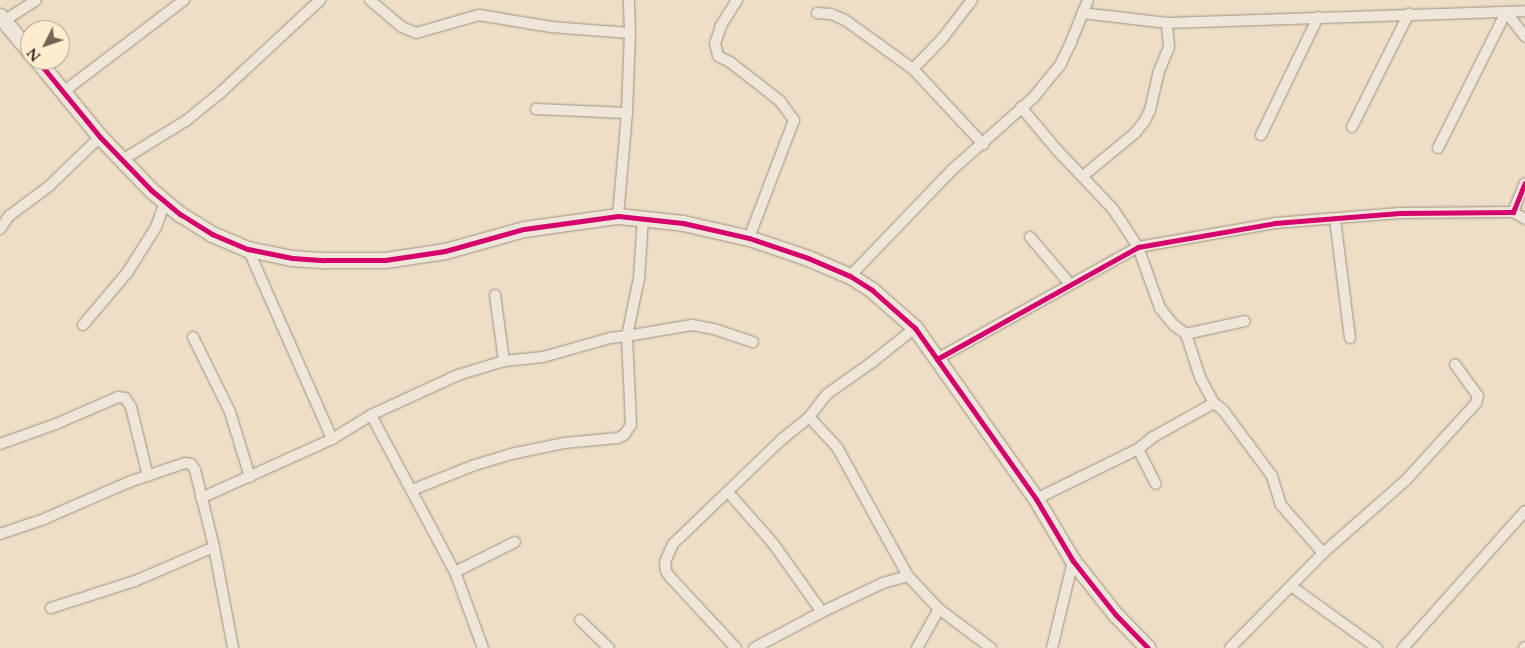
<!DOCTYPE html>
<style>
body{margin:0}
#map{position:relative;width:1525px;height:648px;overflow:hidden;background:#eddec5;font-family:Cardo,serif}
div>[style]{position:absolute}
.roads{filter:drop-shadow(0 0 1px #9c9282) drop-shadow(0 0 1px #9c9282)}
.street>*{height:10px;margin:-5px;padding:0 5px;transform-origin:5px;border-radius:5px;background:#efe6da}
.secondary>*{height:15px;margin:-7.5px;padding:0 7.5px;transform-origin:7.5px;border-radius:7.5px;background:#efe6da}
.cycleway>*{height:5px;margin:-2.5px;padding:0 2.5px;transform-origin:2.5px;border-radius:2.5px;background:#d6006c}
span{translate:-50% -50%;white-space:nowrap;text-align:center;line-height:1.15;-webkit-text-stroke:4.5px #feeccf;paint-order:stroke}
.north{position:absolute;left:20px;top:20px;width:50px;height:50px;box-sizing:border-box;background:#feeccf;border:1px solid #ac9c87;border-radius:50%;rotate:229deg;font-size:14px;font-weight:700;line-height:20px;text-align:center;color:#31241a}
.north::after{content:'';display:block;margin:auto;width:18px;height:22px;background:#736556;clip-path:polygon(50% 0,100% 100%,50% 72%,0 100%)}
</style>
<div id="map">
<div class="roads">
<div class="street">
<div style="left:370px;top:0;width:42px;rotate:40.2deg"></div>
<div style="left:402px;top:27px;width:15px;rotate:23deg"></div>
<div style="left:416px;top:33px;width:66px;rotate:-15.9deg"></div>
<div style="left:479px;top:15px;width:73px;rotate:9.5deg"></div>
<div style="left:551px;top:27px;width:79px;rotate:4.3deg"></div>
<div style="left:737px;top:0;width:31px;rotate:122deg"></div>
<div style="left:721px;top:26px;width:18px;rotate:109deg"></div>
<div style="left:715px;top:43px;width:13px;rotate:77deg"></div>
<div style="left:718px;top:56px;width:13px;rotate:27deg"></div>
<div style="left:730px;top:62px;width:63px;rotate:38deg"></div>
<div style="left:780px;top:101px;width:24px;rotate:54deg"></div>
<div style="left:794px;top:120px;width:126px;rotate:110.9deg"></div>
<div style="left:817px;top:13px;width:14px;rotate:4deg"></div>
<div style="left:831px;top:14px;width:15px;rotate:23deg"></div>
<div style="left:845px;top:20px;width:84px;rotate:35.8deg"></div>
<div style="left:913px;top:69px;width:103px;rotate:47deg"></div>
<div style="left:1082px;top:13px;width:86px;rotate:6.7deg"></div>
<div style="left:1167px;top:23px;width:358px;rotate:-1.9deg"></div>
<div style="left:4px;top:21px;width:38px;rotate:-33deg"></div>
<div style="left:913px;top:69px;width:42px;rotate:-46deg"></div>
<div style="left:942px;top:39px;width:49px;rotate:-52.4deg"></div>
<div style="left:63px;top:92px;width:152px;rotate:-37.2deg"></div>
<div style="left:1021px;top:107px;width:56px;rotate:50.1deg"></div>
<div style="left:1057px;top:150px;width:81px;rotate:46.5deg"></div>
<div style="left:1113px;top:209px;width:45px;rotate:56.7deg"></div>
<div style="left:1138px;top:247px;width:65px;rotate:70.2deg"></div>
<div style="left:1160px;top:308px;width:22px;rotate:51deg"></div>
<div style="left:1174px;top:325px;width:15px;rotate:37deg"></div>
<div style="left:1186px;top:334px;width:45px;rotate:72deg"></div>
<div style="left:1200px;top:377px;width:30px;rotate:62deg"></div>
<div style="left:1214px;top:403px;width:70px;rotate:150.9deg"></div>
<div style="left:1153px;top:437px;width:19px;rotate:141deg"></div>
<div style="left:1138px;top:449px;width:114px;rotate:153.9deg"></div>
<div style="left:536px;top:109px;width:91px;rotate:2.5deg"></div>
<div style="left:1352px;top:127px;width:127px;rotate:-63.4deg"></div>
<div style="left:1261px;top:135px;width:131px;rotate:-64.2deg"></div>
<div style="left:1438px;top:148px;width:152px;rotate:-63.4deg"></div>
<div style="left:1506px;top:12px;width:31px;rotate:52deg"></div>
<div style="left:122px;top:160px;width:76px;rotate:-31.6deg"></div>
<div style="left:187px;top:120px;width:43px;rotate:-39.3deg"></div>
<div style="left:220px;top:93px;width:137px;rotate:-42.9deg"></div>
<div style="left:1083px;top:176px;width:67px;rotate:-39.6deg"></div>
<div style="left:1135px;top:133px;width:14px;rotate:-51deg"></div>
<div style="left:1144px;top:122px;width:13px;rotate:-63deg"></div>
<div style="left:1150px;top:110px;width:37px;rotate:-77deg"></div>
<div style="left:1158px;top:74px;width:29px;rotate:-68deg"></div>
<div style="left:1169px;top:47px;width:24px;rotate:-95deg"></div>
<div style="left:1513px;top:212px;width:14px;rotate:30deg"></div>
<div style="left:618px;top:216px;width:103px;rotate:-85deg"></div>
<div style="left:627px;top:113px;width:80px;rotate:-87.9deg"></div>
<div style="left:630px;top:33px;width:33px;rotate:-92deg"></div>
<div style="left:1335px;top:219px;width:120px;rotate:82.8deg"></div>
<div style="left:0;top:229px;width:16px;rotate:-55deg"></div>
<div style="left:9px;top:216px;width:49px;rotate:-36.6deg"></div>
<div style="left:48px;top:187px;width:72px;rotate:-43.9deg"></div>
<div style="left:1030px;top:237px;width:62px;rotate:49.6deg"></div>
<div style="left:248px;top:249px;width:208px;rotate:66.1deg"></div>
<div style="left:850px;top:276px;width:149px;rotate:-46.1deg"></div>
<div style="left:953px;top:169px;width:107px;rotate:-41.6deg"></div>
<div style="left:1033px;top:98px;width:43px;rotate:-50.7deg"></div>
<div style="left:1060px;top:65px;width:25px;rotate:-64deg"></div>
<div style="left:1071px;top:42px;width:45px;rotate:-68deg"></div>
<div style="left:495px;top:295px;width:67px;rotate:82.2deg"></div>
<div style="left:83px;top:325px;width:68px;rotate:-49.8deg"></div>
<div style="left:127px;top:273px;width:54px;rotate:-57.8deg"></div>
<div style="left:156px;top:227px;width:27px;rotate:-70deg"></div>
<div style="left:1186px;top:334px;width:60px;rotate:-12.4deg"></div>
<div style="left:193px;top:337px;width:84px;rotate:63.7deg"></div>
<div style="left:230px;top:412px;width:68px;rotate:72.9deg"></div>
<div style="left:937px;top:359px;width:230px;rotate:-29.1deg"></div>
<div style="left:1138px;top:247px;width:139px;rotate:-9.9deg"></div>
<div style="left:1275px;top:223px;width:125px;rotate:-4.6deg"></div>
<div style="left:1400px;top:213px;width:113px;rotate:-0.5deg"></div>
<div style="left:1513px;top:212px;width:31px;rotate:-68deg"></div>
<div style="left:1214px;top:403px;width:11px;rotate:38deg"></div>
<div style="left:1223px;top:410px;width:82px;rotate:53.4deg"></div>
<div style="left:1272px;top:476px;width:30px;rotate:73deg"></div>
<div style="left:1281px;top:505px;width:64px;rotate:48.8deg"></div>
<div style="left:371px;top:415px;width:178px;rotate:61.9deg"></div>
<div style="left:455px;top:572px;width:81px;rotate:69.8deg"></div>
<div style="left:809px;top:417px;width:41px;rotate:47deg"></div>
<div style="left:837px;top:447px;width:147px;rotate:61.2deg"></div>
<div style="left:908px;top:576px;width:45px;rotate:46.8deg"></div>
<div style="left:939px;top:609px;width:65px;rotate:36.9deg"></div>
<div style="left:0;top:444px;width:59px;rotate:-19.7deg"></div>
<div style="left:56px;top:424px;width:68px;rotate:-23.5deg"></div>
<div style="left:118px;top:397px;width:7px;rotate:8deg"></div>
<div style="left:125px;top:398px;width:11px;rotate:56deg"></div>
<div style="left:131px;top:407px;width:71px;rotate:76.2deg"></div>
<div style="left:1138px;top:449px;width:39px;rotate:63deg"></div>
<div style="left:412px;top:490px;width:65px;rotate:-21.8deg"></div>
<div style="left:472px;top:466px;width:41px;rotate:-17.1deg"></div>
<div style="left:511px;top:454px;width:54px;rotate:-11.7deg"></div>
<div style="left:564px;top:443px;width:54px;rotate:-5.3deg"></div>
<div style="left:618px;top:438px;width:7px;rotate:-27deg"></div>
<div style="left:624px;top:435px;width:12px;rotate:-55deg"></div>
<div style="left:631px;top:425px;width:89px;rotate:-92.6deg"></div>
<div style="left:627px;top:336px;width:66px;rotate:-9.6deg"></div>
<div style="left:692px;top:325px;width:22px;rotate:10deg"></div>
<div style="left:714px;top:329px;width:41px;rotate:18.4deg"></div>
<div style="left:728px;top:492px;width:67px;rotate:48.7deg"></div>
<div style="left:772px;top:542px;width:86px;rotate:54.5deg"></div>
<div style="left:201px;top:498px;width:144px;rotate:-24.2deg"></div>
<div style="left:332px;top:439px;width:46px;rotate:-31.6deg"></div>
<div style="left:371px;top:415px;width:96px;rotate:-24.7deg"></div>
<div style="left:458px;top:375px;width:48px;rotate:-16.9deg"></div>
<div style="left:504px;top:361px;width:39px;rotate:-6deg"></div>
<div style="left:543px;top:357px;width:70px;rotate:-15.8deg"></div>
<div style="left:610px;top:338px;width:17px;rotate:-7deg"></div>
<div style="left:627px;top:336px;width:59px;rotate:-78.3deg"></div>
<div style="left:639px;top:278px;width:60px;rotate:-86.2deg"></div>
<div style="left:0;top:534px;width:46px;rotate:-18.8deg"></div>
<div style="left:44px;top:519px;width:93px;rotate:-23.5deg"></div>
<div style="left:129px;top:482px;width:59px;rotate:-18.7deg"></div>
<div style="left:185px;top:463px;width:6px;rotate:9deg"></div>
<div style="left:191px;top:464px;width:7px;rotate:56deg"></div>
<div style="left:195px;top:470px;width:79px;rotate:76.1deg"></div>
<div style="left:214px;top:547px;width:103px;rotate:79.3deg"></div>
<div style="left:455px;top:572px;width:67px;rotate:-26.6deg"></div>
<div style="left:1291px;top:586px;width:106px;rotate:35.8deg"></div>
<div style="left:51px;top:608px;width:88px;rotate:-17.8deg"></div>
<div style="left:135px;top:581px;width:86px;rotate:-23.3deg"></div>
<div style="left:580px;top:620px;width:40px;rotate:44deg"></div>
<div style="left:736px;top:648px;width:97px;rotate:-132.9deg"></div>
<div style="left:670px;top:577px;width:7px;rotate:-124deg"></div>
<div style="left:666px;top:571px;width:9px;rotate:-96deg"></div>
<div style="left:665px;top:562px;width:20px;rotate:-66deg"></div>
<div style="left:673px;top:544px;width:150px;rotate:-43.9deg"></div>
<div style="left:781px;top:440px;width:36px;rotate:-39deg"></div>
<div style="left:809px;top:417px;width:29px;rotate:-52deg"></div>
<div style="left:827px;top:394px;width:54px;rotate:-35.2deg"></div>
<div style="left:871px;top:363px;width:56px;rotate:-38.5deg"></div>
<div style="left:754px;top:648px;width:77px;rotate:-27.9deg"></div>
<div style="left:822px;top:612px;width:68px;rotate:-25.4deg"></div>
<div style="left:883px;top:583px;width:26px;rotate:-16deg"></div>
<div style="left:917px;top:648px;width:45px;rotate:-60.6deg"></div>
<div style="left:1052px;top:648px;width:89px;rotate:-76.4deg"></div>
<div style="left:1230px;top:648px;width:133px;rotate:-45.6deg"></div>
<div style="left:1323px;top:553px;width:111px;rotate:-41.3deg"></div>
<div style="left:1406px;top:480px;width:104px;rotate:-47.7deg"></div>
<div style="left:1476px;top:403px;width:7px;rotate:-74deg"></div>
<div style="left:1478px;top:396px;width:39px;rotate:-126deg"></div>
<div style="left:1403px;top:648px;width:183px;rotate:-48.3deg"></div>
<div style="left:1524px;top:648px;width:1px;rotate:-45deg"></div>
</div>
<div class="secondary">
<div style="left:0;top:16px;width:47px;rotate:50.2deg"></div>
<div style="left:37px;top:60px;width:99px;rotate:50.7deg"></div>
<div style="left:100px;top:137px;width:74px;rotate:46.1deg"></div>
<div style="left:151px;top:190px;width:38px;rotate:40deg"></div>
<div style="left:180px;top:214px;width:38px;rotate:32deg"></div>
<div style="left:212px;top:234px;width:39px;rotate:23deg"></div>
<div style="left:248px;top:249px;width:45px;rotate:11.6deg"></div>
<div style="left:292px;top:258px;width:32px;rotate:4deg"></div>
<div style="left:324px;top:260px;width:61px"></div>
<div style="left:385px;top:260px;width:61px;rotate:-8.5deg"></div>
<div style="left:445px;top:251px;width:82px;rotate:-15.6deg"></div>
<div style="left:524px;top:229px;width:95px;rotate:-7.9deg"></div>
<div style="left:618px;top:216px;width:65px;rotate:6.1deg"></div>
<div style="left:683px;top:223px;width:68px;rotate:12.8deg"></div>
<div style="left:749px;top:238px;width:62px;rotate:18.7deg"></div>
<div style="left:808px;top:258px;width:46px;rotate:23.2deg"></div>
<div style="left:850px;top:276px;width:26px;rotate:32deg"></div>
<div style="left:872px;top:290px;width:57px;rotate:41.5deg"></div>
<div style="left:915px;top:328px;width:209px;rotate:54.7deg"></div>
<div style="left:1036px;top:499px;width:72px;rotate:59.2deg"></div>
<div style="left:1073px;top:561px;width:68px;rotate:51.6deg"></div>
<div style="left:1115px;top:614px;width:47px;rotate:45.9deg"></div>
</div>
</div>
<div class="cycleway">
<div style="left:37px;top:60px;width:99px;rotate:50.7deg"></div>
<div style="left:100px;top:137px;width:74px;rotate:46.1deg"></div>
<div style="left:151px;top:190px;width:38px;rotate:40deg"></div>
<div style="left:180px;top:214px;width:38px;rotate:32deg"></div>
<div style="left:212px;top:234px;width:39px;rotate:23deg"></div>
<div style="left:248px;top:249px;width:45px;rotate:11.6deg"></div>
<div style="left:292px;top:258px;width:32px;rotate:4deg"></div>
<div style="left:324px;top:260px;width:61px"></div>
<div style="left:385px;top:260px;width:61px;rotate:-8.5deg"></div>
<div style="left:445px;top:251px;width:82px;rotate:-15.6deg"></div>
<div style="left:524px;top:229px;width:95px;rotate:-7.9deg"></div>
<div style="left:618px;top:216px;width:65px;rotate:6.1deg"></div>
<div style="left:683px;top:223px;width:68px;rotate:12.8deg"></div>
<div style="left:749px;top:238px;width:62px;rotate:18.7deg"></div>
<div style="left:808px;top:258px;width:46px;rotate:23.2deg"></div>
<div style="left:850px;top:276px;width:26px;rotate:32deg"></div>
<div style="left:872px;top:290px;width:57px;rotate:41.5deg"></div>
<div style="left:915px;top:328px;width:209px;rotate:54.7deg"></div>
<div style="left:1036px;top:499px;width:72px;rotate:59.2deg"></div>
<div style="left:1073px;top:561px;width:68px;rotate:51.6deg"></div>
<div style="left:1115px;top:614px;width:47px;rotate:45.9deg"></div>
<div style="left:937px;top:359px;width:230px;rotate:-29.1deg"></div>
<div style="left:1138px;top:247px;width:139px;rotate:-9.9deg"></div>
<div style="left:1275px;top:223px;width:125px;rotate:-4.6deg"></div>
<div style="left:1400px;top:213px;width:113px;rotate:-0.5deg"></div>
<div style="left:1513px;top:212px;width:31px;rotate:-68deg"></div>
</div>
<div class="north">N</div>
</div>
